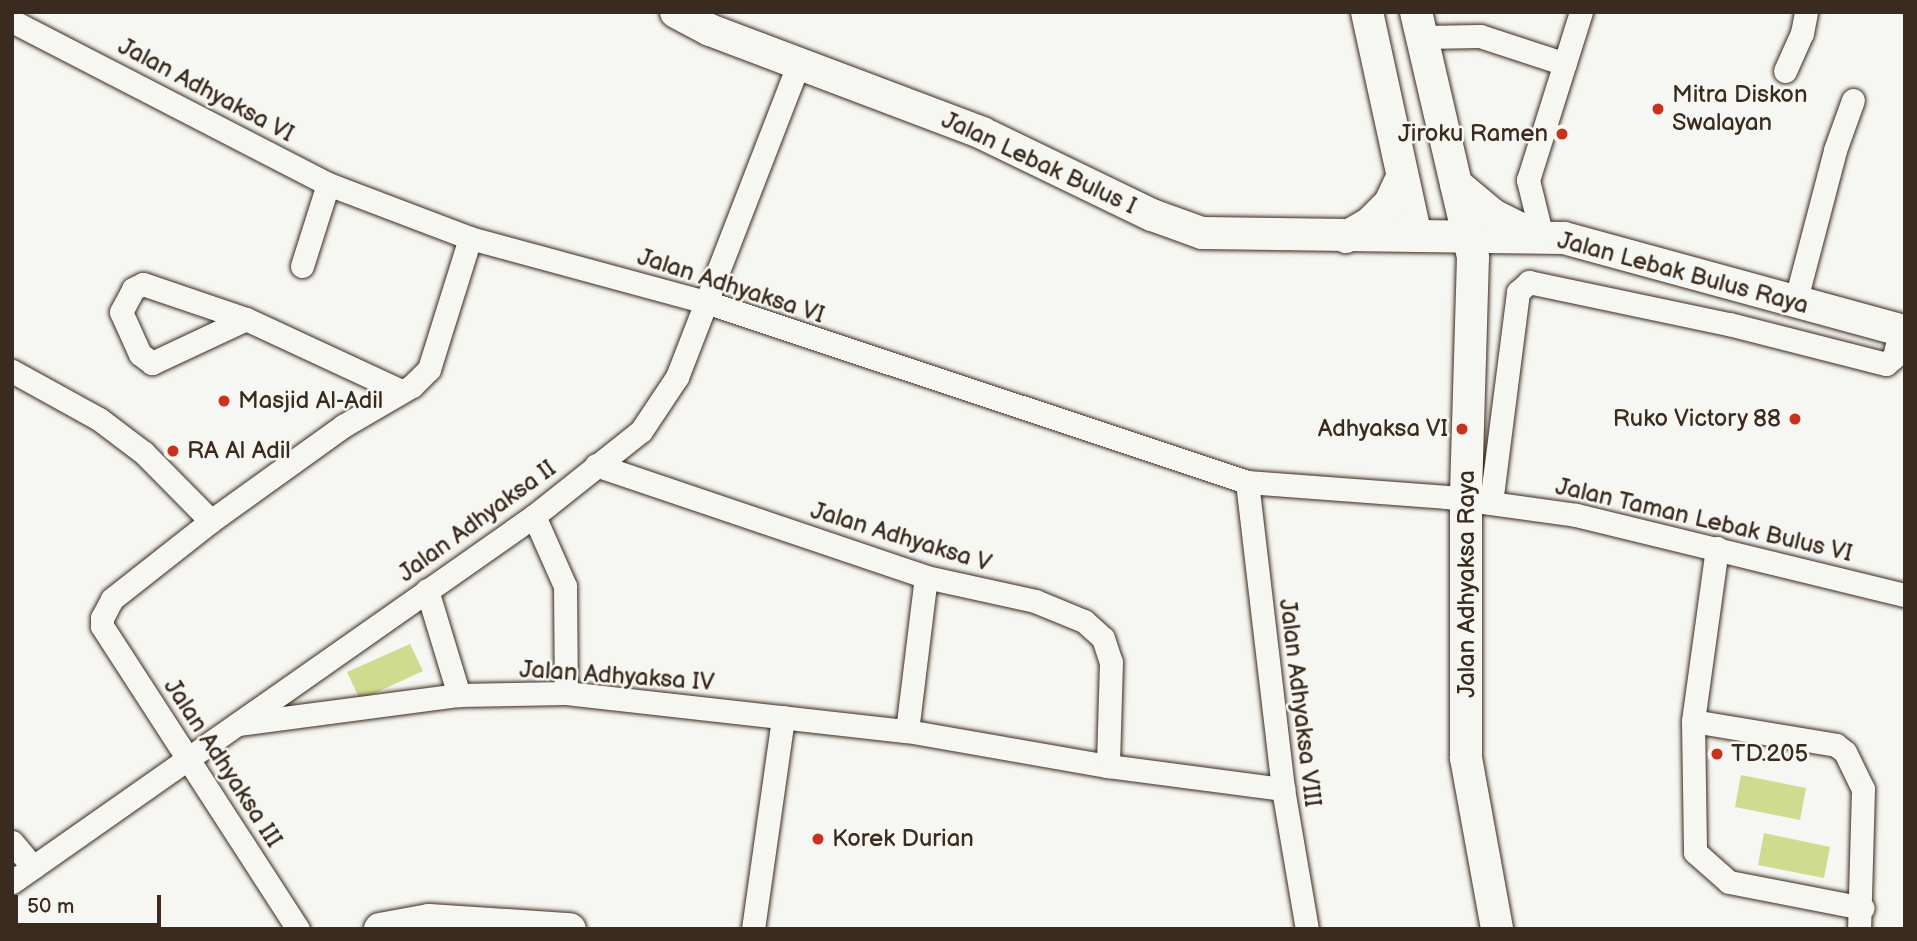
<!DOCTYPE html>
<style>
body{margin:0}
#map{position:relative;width:1917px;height:941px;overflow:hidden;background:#f6f6f2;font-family:"Balsamiq Sans",sans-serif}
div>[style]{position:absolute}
.green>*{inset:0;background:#cfdb8e}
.roads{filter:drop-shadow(0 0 2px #3b2a1e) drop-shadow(0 0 2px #3b2a1e)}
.street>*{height:23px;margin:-11.5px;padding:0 11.5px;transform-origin:11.5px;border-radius:11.5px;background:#f6f6f2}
.secondary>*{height:32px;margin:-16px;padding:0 16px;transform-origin:16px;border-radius:16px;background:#f6f6f2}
.dots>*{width:19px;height:19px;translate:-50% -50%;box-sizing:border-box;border:4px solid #f6f6f2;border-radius:50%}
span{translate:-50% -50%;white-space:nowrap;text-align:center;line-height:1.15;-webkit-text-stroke:5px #f6f6f2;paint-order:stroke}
.street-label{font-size:24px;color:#3b2a1e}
.poi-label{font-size:24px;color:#3b2a1e}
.left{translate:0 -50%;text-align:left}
.right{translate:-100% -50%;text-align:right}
.frame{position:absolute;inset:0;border:14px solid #3b2a1e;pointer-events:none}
.scale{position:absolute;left:14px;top:895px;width:147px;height:32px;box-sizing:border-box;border:4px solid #3b2a1e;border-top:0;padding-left:9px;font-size:21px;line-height:24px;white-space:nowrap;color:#3b2a1e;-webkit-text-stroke:5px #f6f6f2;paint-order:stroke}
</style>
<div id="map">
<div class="green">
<div style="clip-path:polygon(410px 644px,423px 671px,360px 700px,347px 672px)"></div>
<div style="clip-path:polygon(1741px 775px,1806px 788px,1800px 820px,1735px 807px)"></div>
<div style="clip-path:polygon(1764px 833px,1830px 847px,1824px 878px,1758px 865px)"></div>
</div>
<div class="roads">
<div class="street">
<div style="left:12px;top:21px;width:356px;rotate:27.3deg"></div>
<div style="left:328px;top:184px;width:152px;rotate:20.8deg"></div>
<div style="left:470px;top:238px;width:245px;rotate:15.2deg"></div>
<div style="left:706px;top:302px;width:570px;rotate:18.4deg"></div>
<div style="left:1247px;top:482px;width:201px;rotate:4.3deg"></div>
<div style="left:1447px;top:497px;width:130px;rotate:7.9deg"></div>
<div style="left:1576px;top:515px;width:339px;rotate:13.7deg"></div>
<div style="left:1423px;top:37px;width:57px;rotate:-1deg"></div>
<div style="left:1480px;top:36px;width:89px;rotate:18.2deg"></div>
<div style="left:1785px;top:71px;width:42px;rotate:-65.9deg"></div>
<div style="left:1802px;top:33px;width:21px;rotate:-79deg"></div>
<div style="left:1542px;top:237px;width:59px;rotate:-103.8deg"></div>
<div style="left:1528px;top:180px;width:176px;rotate:-72.5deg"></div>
<div style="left:302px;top:266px;width:86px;rotate:-72.4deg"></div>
<div style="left:1795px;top:303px;width:158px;rotate:-75.3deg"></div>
<div style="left:1835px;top:150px;width:53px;rotate:-70.2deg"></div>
<div style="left:246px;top:319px;width:104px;rotate:154.9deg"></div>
<div style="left:152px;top:363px;width:15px;rotate:-143deg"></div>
<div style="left:140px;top:354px;width:46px;rotate:-114.3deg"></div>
<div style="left:121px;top:312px;width:26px;rotate:-62deg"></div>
<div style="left:133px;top:289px;width:11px;rotate:-27deg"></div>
<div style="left:143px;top:284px;width:109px;rotate:18.8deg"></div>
<div style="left:246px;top:319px;width:171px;rotate:24.9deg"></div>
<div style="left:12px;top:371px;width:99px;rotate:28.9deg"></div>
<div style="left:99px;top:419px;width:56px;rotate:37.1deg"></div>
<div style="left:144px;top:453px;width:95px;rotate:45.4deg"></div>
<div style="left:596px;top:465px;width:348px;rotate:18.7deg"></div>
<div style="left:926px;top:577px;width:112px;rotate:12.4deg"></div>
<div style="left:1035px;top:601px;width:53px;rotate:22.2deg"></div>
<div style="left:1084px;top:621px;width:25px;rotate:42deg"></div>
<div style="left:1103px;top:638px;width:25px;rotate:72deg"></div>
<div style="left:1111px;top:662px;width:104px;rotate:91.7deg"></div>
<div style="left:1247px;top:482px;width:309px;rotate:83.3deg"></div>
<div style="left:1283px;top:789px;width:142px;rotate:80.3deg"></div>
<div style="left:1491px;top:503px;width:213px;rotate:-82.7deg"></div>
<div style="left:1518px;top:292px;width:15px;rotate:-42deg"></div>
<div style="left:1529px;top:282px;width:204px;rotate:11.9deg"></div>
<div style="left:1729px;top:324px;width:162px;rotate:14.3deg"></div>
<div style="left:1886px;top:364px;width:11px;rotate:-41deg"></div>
<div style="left:1894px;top:357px;width:28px;rotate:-77deg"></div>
<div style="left:534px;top:516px;width:77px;rotate:66.1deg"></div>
<div style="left:565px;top:586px;width:107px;rotate:89.5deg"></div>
<div style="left:1717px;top:548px;width:175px;rotate:97.9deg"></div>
<div style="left:1693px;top:721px;width:131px;rotate:89.1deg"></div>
<div style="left:1695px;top:852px;width:45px;rotate:41.4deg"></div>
<div style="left:1729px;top:882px;width:136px;rotate:11deg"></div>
<div style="left:427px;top:590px;width:110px;rotate:73.1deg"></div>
<div style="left:1693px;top:721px;width:145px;rotate:9.5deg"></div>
<div style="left:1836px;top:745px;width:11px;rotate:38deg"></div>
<div style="left:1845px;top:752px;width:41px;rotate:64.1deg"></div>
<div style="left:1863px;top:789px;width:140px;rotate:91.6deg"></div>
<div style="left:238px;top:724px;width:223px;rotate:-7.5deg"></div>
<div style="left:459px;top:695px;width:107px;rotate:-1.1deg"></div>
<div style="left:566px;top:693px;width:343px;rotate:6.4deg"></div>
<div style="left:907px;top:731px;width:204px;rotate:9.9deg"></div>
<div style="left:1108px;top:766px;width:177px;rotate:7.5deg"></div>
<div style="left:907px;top:731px;width:155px;rotate:-83deg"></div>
<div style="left:12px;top:842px;width:33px;rotate:50deg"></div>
<div style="left:12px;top:882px;width:638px;rotate:-35.04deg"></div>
<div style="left:534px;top:516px;width:137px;rotate:-38.5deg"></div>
<div style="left:641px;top:431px;width:65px;rotate:-56.3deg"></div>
<div style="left:677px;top:377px;width:338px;rotate:-68.8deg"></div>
<div style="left:298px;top:929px;width:361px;rotate:-122.9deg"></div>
<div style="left:102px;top:626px;width:8px;rotate:-90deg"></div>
<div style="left:102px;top:618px;width:21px;rotate:-62deg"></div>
<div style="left:112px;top:599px;width:126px;rotate:-38.2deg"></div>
<div style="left:211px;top:521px;width:163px;rotate:-35.7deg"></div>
<div style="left:343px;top:426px;width:80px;rotate:-30.1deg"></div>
<div style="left:412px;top:386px;width:24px;rotate:-45deg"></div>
<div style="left:429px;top:369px;width:137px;rotate:-72.6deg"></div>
<div style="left:753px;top:929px;width:214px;rotate:-81.9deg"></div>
</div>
<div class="secondary">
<div style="left:676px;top:12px;width:38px;rotate:28deg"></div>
<div style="left:710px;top:30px;width:291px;rotate:20.7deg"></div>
<div style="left:982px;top:133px;width:189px;rotate:25.8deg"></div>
<div style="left:1152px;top:215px;width:53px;rotate:19.8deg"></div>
<div style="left:1202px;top:233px;width:362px;rotate:0.8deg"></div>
<div style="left:1564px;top:238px;width:353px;rotate:15.3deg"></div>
<div style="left:1367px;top:12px;width:229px;rotate:77.7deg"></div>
<div style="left:1416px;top:12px;width:252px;rotate:76.9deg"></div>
<div style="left:1473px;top:257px;width:242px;rotate:91.7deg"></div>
<div style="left:1466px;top:499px;width:259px;rotate:90deg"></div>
<div style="left:1466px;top:758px;width:174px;rotate:79.7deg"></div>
<div style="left:1456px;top:184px;width:48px;rotate:40deg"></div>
<div style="left:1493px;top:215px;width:45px;rotate:26.6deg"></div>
<div style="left:1346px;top:237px;width:28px;rotate:-30deg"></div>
<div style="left:1370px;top:223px;width:28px;rotate:-45deg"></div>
<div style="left:1390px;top:203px;width:29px;rotate:-65deg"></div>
<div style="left:380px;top:929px;width:50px;rotate:-10.4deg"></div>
<div style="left:429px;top:920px;width:141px;rotate:3.7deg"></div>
</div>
</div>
<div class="dots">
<div style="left:1658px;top:109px;background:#c8321e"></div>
<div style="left:1562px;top:134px;background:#c8321e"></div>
<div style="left:224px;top:401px;background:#c8321e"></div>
<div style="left:1795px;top:419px;background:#c8321e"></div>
<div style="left:1462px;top:429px;background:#c8321e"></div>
<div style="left:173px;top:451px;background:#c8321e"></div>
<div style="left:1717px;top:754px;background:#c8321e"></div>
<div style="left:818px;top:839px;background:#c8321e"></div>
</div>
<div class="street-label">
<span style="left:206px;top:90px;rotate:28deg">Jalan Adhyaksa VI</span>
<span style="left:1039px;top:163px;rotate:25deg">Jalan Lebak Bulus I</span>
<span style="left:1683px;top:273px;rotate:15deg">Jalan Lebak Bulus Raya</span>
<span style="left:731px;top:286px;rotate:18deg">Jalan Adhyaksa VI</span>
<span style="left:1704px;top:520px;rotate:13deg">Jalan Taman Lebak Bulus VI</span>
<span style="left:477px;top:521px;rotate:-36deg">Jalan Adhyaksa II</span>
<span style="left:901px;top:537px;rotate:17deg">Jalan Adhyaksa V</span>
<span style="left:1467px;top:584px;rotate:-90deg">Jalan Adhyaksa Raya</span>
<span style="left:617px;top:676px;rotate:4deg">Jalan Adhyaksa IV</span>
<span style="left:1300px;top:703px;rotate:83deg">Jalan Adhyaksa VIII</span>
<span style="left:223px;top:763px;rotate:57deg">Jalan Adhyaksa III</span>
</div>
<div class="poi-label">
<span class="left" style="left:1672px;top:109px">Mitra Diskon<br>Swalayan</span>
<span class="right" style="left:1548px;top:134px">Jiroku Ramen</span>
<span class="left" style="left:238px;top:401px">Masjid Al-Adil</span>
<span class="right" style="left:1781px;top:419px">Ruko Victory 88</span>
<span class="right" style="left:1448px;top:429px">Adhyaksa VI</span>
<span class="left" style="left:187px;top:451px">RA Al Adil</span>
<span class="left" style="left:1731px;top:754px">TD.205</span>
<span class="left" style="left:832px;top:839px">Korek Durian</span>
</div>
<div class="frame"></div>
<div class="scale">50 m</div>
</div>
